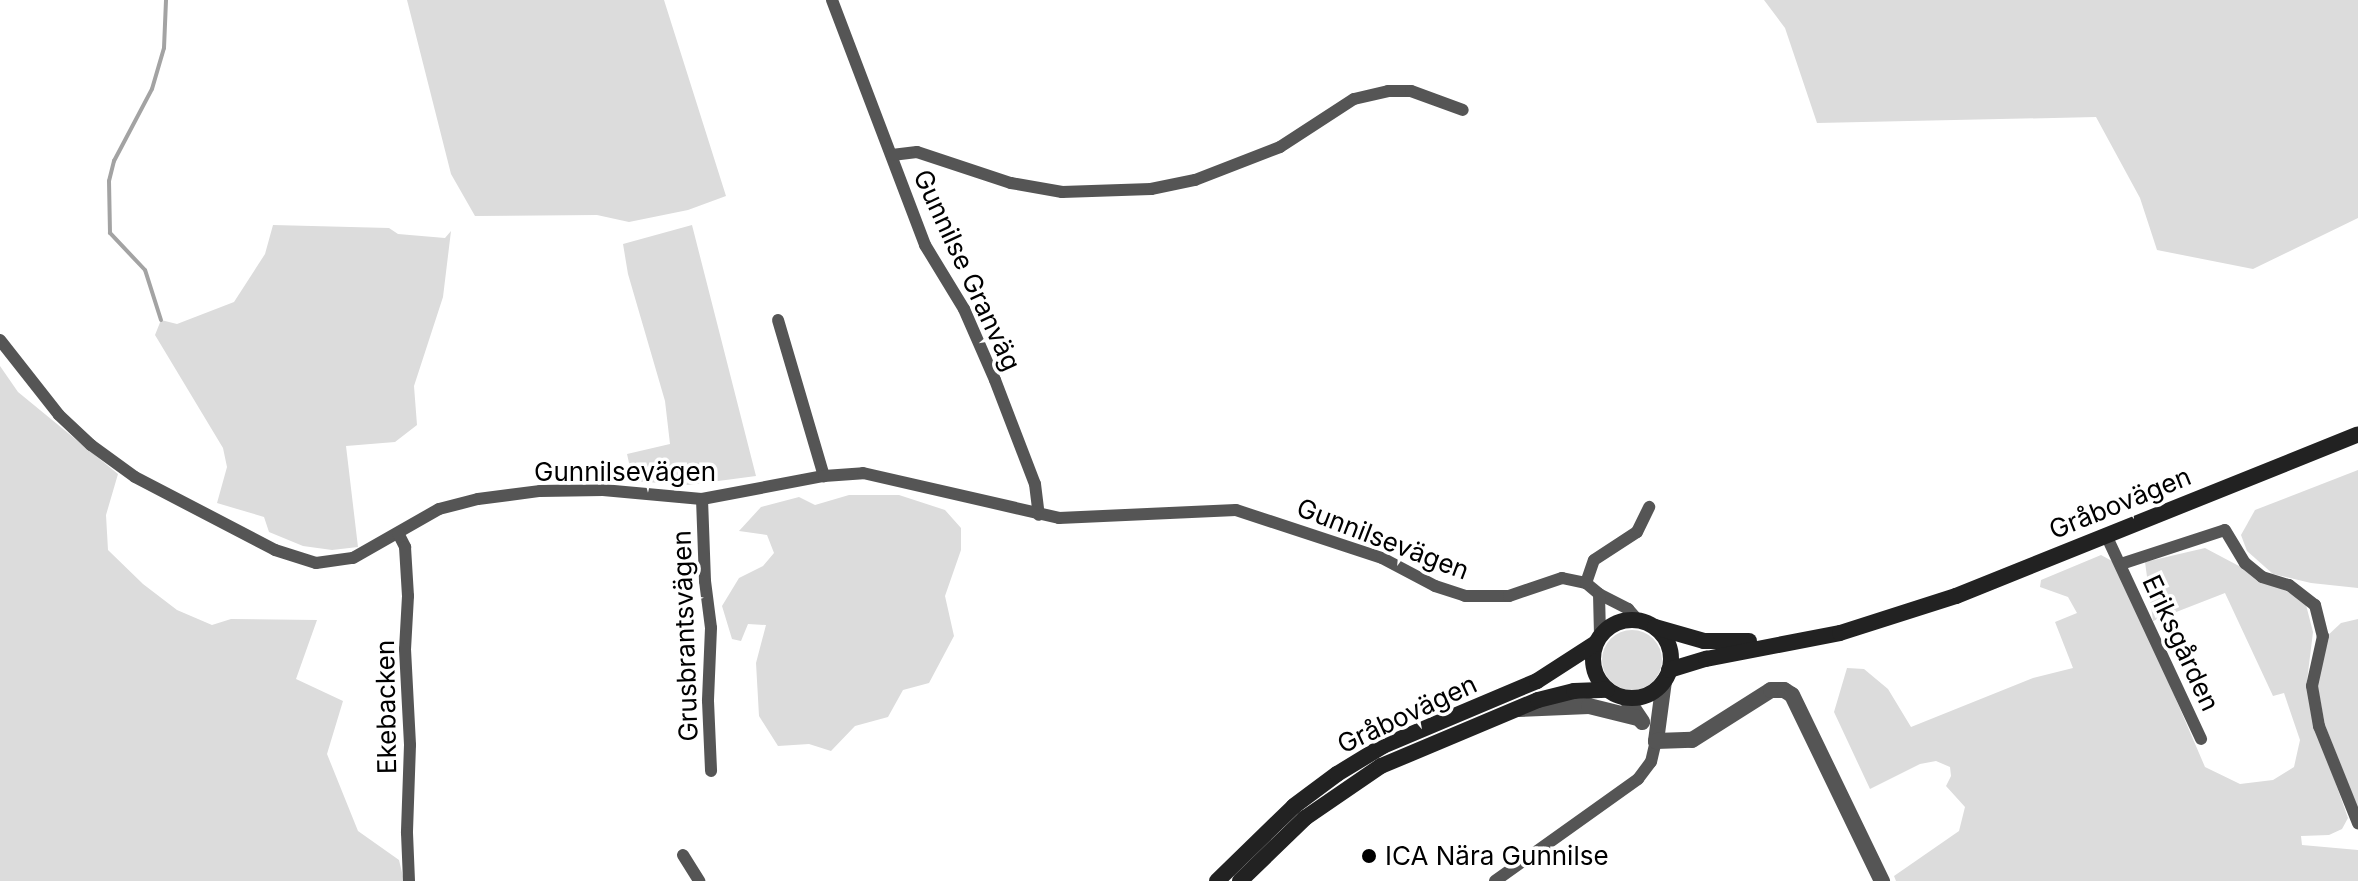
<!DOCTYPE html>
<meta charset="utf-8">
<style>
body{margin:0}
#map{position:relative;width:2358px;height:881px;overflow:hidden;background:#fff;font-family:Inter,sans-serif}
div>[style]{position:absolute}
.green>*{inset:0;background:#dcdcdc}
.round{border-radius:50%}
.stream>*{height:4px;margin:-2px;padding:0 2px;transform-origin:2px;border-radius:2px;background:#a3a3a3}
.minor>*{height:12px;margin:-6px;padding:0 6px;transform-origin:6px;border-radius:6px;background:#555}
.tertiary>*{height:16px;margin:-8px;padding:0 8px;transform-origin:8px;border-radius:8px;background:#555}
.secondary>*{height:16px;margin:-8px;padding:0 8px;transform-origin:8px;border-radius:8px;background:#222}
.secondary>.ring{margin:-8px;padding:0;box-sizing:content-box;background:none;border:16px solid #222;border-radius:50%}
.dots>*{width:22px;height:22px;translate:-50% -50%;box-sizing:border-box;border:4px solid #fff;border-radius:50%}
span{translate:-50% -50%;white-space:nowrap;text-align:center;line-height:1.15;-webkit-text-stroke:7px #fff;paint-order:stroke}
.street-label{font-size:26px;color:#000}
.poi-label{font-size:26px;color:#000}
.left{translate:0 -50%;text-align:left}
</style>
<div id="map">
<div class="green">
<div style="clip-path:polygon(407px 0,664px 0,726px 196px,688px 210px,629px 222px,597px 215px,475px 216px,451px 174px)"></div>
<div style="clip-path:polygon(1764px 0,2358px 0,2358px 218px,2253px 269px,2157px 250px,2140px 198px,2096px 117px,1817px 123px,1785px 28px)"></div>
<div style="clip-path:polygon(273px 225px,389px 228px,398px 234px,445px 238px,451px 231px,443px 297px,414px 386px,417px 425px,395px 442px,346px 446px,358px 547px,332px 550px,303px 546px,269px 532px,264px 517px,217px 503px,227px 467px,223px 448px,155px 335px,161px 320px,177px 324px,234px 302px,265px 254px)"></div>
<div style="clip-path:polygon(692px 225px,756px 476px,688px 485px,633px 481px,627px 454px,670px 444px,665px 401px,628px 274px,623px 244px)"></div>
<div style="clip-path:polygon(0 366px,18px 392px,118px 474px,106px 515px,108px 550px,143px 584px,177px 610px,212px 625px,231px 619px,317px 620px,296px 679px,343px 701px,327px 754px,358px 831px,399px 860px,404px 881px,0 881px)"></div>
<div style="clip-path:polygon(2358px 470px,2358px 588px,2311px 583px,2273px 574px,2247px 551px,2241px 535px,2255px 510px)"></div>
<div style="clip-path:polygon(849px 495px,899px 495px,945px 510px,961px 528px,961px 550px,945px 596px,954px 636px,929px 683px,903px 690px,888px 717px,855px 726px,831px 751px,809px 744px,778px 746px,759px 716px,756px 663px,766px 625px,748px 624px,741px 641px,732px 639px,722px 606px,739px 578px,763px 566px,774px 553px,767px 535px,739px 531px,761px 507px,799px 497px,815px 505px)"></div>
<div style="clip-path:polygon(2205px 548px,2305px 601px,2313px 632px,2307px 681px,2311px 714px,2348px 818px,2342px 829px,2329px 835px,2301px 836px,2302px 845px,2358px 850px,2358px 881px,1896px 881px,1894px 876px,1959px 831px,1965px 807px,1946px 786px,1951px 776px,1950px 767px,1936px 761px,1920px 764px,1870px 789px,1834px 712px,1847px 668px,1864px 669px,1888px 689px,1911px 727px,2033px 678px,2073px 668px,2055px 622px,2077px 613px,2068px 597px,2040px 587px,2041px 580px,2101px 555px,2112px 561px,2129px 590px,2205px 767px,2240px 784px,2273px 780px,2294px 767px,2300px 740px,2284px 693px,2273px 696px,2225px 593px,2153px 621px,2145px 562px)"></div>
<div style="clip-path:polygon(2358px 619px,2358px 809px,2325px 725px,2316px 678px,2326px 637px,2341px 623px)"></div>
<div class="round" style="left:1602px;top:630px;width:60px;height:60px"></div>
</div>
<div class="stream">
<div style="left:161px;top:320px;width:52px;rotate:-107.7deg"></div>
<div style="left:145px;top:270px;width:51px;rotate:-133.4deg"></div>
<div style="left:110px;top:233px;width:52px;rotate:-91.1deg"></div>
<div style="left:109px;top:181px;width:21px;rotate:-76deg"></div>
<div style="left:114px;top:161px;width:81px;rotate:-62.2deg"></div>
<div style="left:152px;top:89px;width:43px;rotate:-73.7deg"></div>
<div style="left:164px;top:48px;width:48px;rotate:-87.6deg"></div>
</div>
<div class="minor">
<div style="left:832px;top:0;width:262px;rotate:69.2deg"></div>
<div style="left:925px;top:245px;width:75px;rotate:58.6deg"></div>
<div style="left:964px;top:309px;width:77px;rotate:66.4deg"></div>
<div style="left:995px;top:380px;width:111px;rotate:69deg"></div>
<div style="left:1035px;top:484px;width:31px;rotate:83deg"></div>
<div style="left:892px;top:155px;width:25px;rotate:-7deg"></div>
<div style="left:917px;top:152px;width:99px;rotate:18.3deg"></div>
<div style="left:1011px;top:183px;width:52px;rotate:10deg"></div>
<div style="left:1062px;top:192px;width:89px;rotate:-1.9deg"></div>
<div style="left:1151px;top:189px;width:45px;rotate:-11.6deg"></div>
<div style="left:1195px;top:180px;width:91px;rotate:-21.2deg"></div>
<div style="left:1280px;top:147px;width:88px;rotate:-33deg"></div>
<div style="left:1354px;top:99px;width:35px;rotate:-13deg"></div>
<div style="left:1388px;top:91px;width:23px"></div>
<div style="left:1411px;top:91px;width:55px;rotate:20.1deg"></div>
<div style="left:778px;top:320px;width:163px;rotate:73.6deg"></div>
<div style="left:0;top:340px;width:95px;rotate:51.8deg"></div>
<div style="left:59px;top:415px;width:44px;rotate:43.2deg"></div>
<div style="left:91px;top:445px;width:54px;rotate:36deg"></div>
<div style="left:135px;top:477px;width:158px;rotate:27.5deg"></div>
<div style="left:275px;top:550px;width:43px;rotate:17.6deg"></div>
<div style="left:316px;top:563px;width:37px;rotate:-8deg"></div>
<div style="left:353px;top:558px;width:99px;rotate:-29.7deg"></div>
<div style="left:439px;top:509px;width:40px;rotate:-14.4deg"></div>
<div style="left:478px;top:499px;width:63px;rotate:-7.4deg"></div>
<div style="left:540px;top:491px;width:63px;rotate:-0.9deg"></div>
<div style="left:603px;top:490px;width:99px;rotate:5.2deg"></div>
<div style="left:702px;top:499px;width:124px;rotate:-10.7deg"></div>
<div style="left:824px;top:476px;width:39px;rotate:-4deg"></div>
<div style="left:863px;top:473px;width:201px;rotate:12.9deg"></div>
<div style="left:1059px;top:518px;width:177px;rotate:-2.6deg"></div>
<div style="left:1236px;top:510px;width:154px;rotate:18.2deg"></div>
<div style="left:1382px;top:558px;width:60px;rotate:27.8deg"></div>
<div style="left:1435px;top:586px;width:32px;rotate:18deg"></div>
<div style="left:1465px;top:596px;width:44px"></div>
<div style="left:1509px;top:596px;width:56px;rotate:-18.8deg"></div>
<div style="left:1562px;top:578px;width:25px;rotate:12deg"></div>
<div style="left:1586px;top:583px;width:17px;rotate:40deg"></div>
<div style="left:1599px;top:594px;width:33px;rotate:27deg"></div>
<div style="left:1628px;top:609px;width:15px;rotate:48deg"></div>
<div style="left:702px;top:499px;width:82px;rotate:87.9deg"></div>
<div style="left:705px;top:581px;width:47px;rotate:82.7deg"></div>
<div style="left:711px;top:628px;width:73px;rotate:92.4deg"></div>
<div style="left:708px;top:701px;width:70px;rotate:87.5deg"></div>
<div style="left:398px;top:533px;width:16px;rotate:63deg"></div>
<div style="left:405px;top:547px;width:49px;rotate:86.5deg"></div>
<div style="left:408px;top:596px;width:53px;rotate:93.2deg"></div>
<div style="left:405px;top:649px;width:96px;rotate:87deg"></div>
<div style="left:410px;top:745px;width:88px;rotate:92deg"></div>
<div style="left:407px;top:833px;width:48px;rotate:87.6deg"></div>
<div style="left:2106px;top:535px;width:225px;rotate:65deg"></div>
<div style="left:2121px;top:564px;width:109px;rotate:-18.1deg"></div>
<div style="left:2225px;top:530px;width:39px;rotate:59deg"></div>
<div style="left:2245px;top:563px;width:22px;rotate:39deg"></div>
<div style="left:2262px;top:577px;width:28px;rotate:17deg"></div>
<div style="left:2289px;top:585px;width:33px;rotate:38deg"></div>
<div style="left:2315px;top:605px;width:32px;rotate:76deg"></div>
<div style="left:2323px;top:636px;width:51px;rotate:102.4deg"></div>
<div style="left:2312px;top:686px;width:41px;rotate:80.1deg"></div>
<div style="left:2319px;top:726px;width:105px;rotate:68.1deg"></div>
<div style="left:1586px;top:583px;width:24px;rotate:-71deg"></div>
<div style="left:1594px;top:560px;width:51px;rotate:-33.1deg"></div>
<div style="left:1637px;top:532px;width:28px;rotate:-64deg"></div>
<div style="left:1599px;top:594px;width:41px;rotate:88.6deg"></div>
<div style="left:683px;top:855px;width:31px;rotate:58deg"></div>
<div style="left:1495px;top:881px;width:176px;rotate:-35.5deg"></div>
<div style="left:1638px;top:779px;width:21px;rotate:-53deg"></div>
<div style="left:1651px;top:762px;width:22px;rotate:-77deg"></div>
</div>
<div class="tertiary">
<div style="left:1664px;top:681px;width:61px;rotate:97.6deg"></div>
<div style="left:1656px;top:741px;width:36px;rotate:-2deg"></div>
<div style="left:1692px;top:740px;width:93px;rotate:-32.3deg"></div>
<div style="left:1771px;top:690px;width:13px"></div>
<div style="left:1784px;top:690px;width:9px;rotate:32deg"></div>
<div style="left:1792px;top:695px;width:207px;rotate:64.2deg"></div>
<div style="left:1626px;top:698px;width:29px;rotate:56deg"></div>
<div style="left:1519px;top:709px;width:70px;rotate:-2.5deg"></div>
<div style="left:1589px;top:706px;width:50px;rotate:13.8deg"></div>
</div>
<div class="secondary">
<div class="ring" style="left:1593px;top:620px;width:62px;height:62px"></div>
<div style="left:1655px;top:627px;width:51px;rotate:15.9deg"></div>
<div style="left:1704px;top:641px;width:45px"></div>
<div style="left:1669px;top:670px;width:39px;rotate:-17deg"></div>
<div style="left:1706px;top:659px;width:136px;rotate:-11deg"></div>
<div style="left:1840px;top:633px;width:122px;rotate:-17.7deg"></div>
<div style="left:1956px;top:596px;width:433px;rotate:-21.9deg"></div>
<div style="left:1217px;top:881px;width:107px;rotate:-44.2deg"></div>
<div style="left:1294px;top:806px;width:54px;rotate:-36.7deg"></div>
<div style="left:1337px;top:774px;width:54px;rotate:-31.3deg"></div>
<div style="left:1383px;top:746px;width:167px;rotate:-22.9deg"></div>
<div style="left:1537px;top:681px;width:70px;rotate:-32.8deg"></div>
<div style="left:1240px;top:881px;width:91px;rotate:-44.1deg"></div>
<div style="left:1305px;top:818px;width:92px;rotate:-34.4deg"></div>
<div style="left:1381px;top:766px;width:170px;rotate:-22.8deg"></div>
<div style="left:1538px;top:700px;width:37px;rotate:-14deg"></div>
<div style="left:1574px;top:691px;width:33px;rotate:-2deg"></div>
</div>
<div class="dots">
<div style="left:1369px;top:856px;background:#000"></div>
</div>
<div class="street-label">
<span style="left:967px;top:270px;rotate:65deg">Gunnilse Granväg</span>
<span style="left:625px;top:472px">Gunnilsevägen</span>
<span style="left:2120px;top:503px;rotate:-22deg">Gråbovägen</span>
<span style="left:1383px;top:539px;rotate:21deg">Gunnilsevägen</span>
<span style="left:685px;top:636px;rotate:-92deg">Grusbrantsvägen</span>
<span style="left:2181px;top:643px;rotate:65deg">Eriksgården</span>
<span style="left:386px;top:707px;rotate:-91deg">Ekebacken</span>
<span style="left:1407px;top:714px;rotate:-25deg">Gråbovägen</span>
</div>
<div class="poi-label">
<span class="left" style="left:1385px;top:856px">ICA Nära Gunnilse</span>
</div>
</div>
